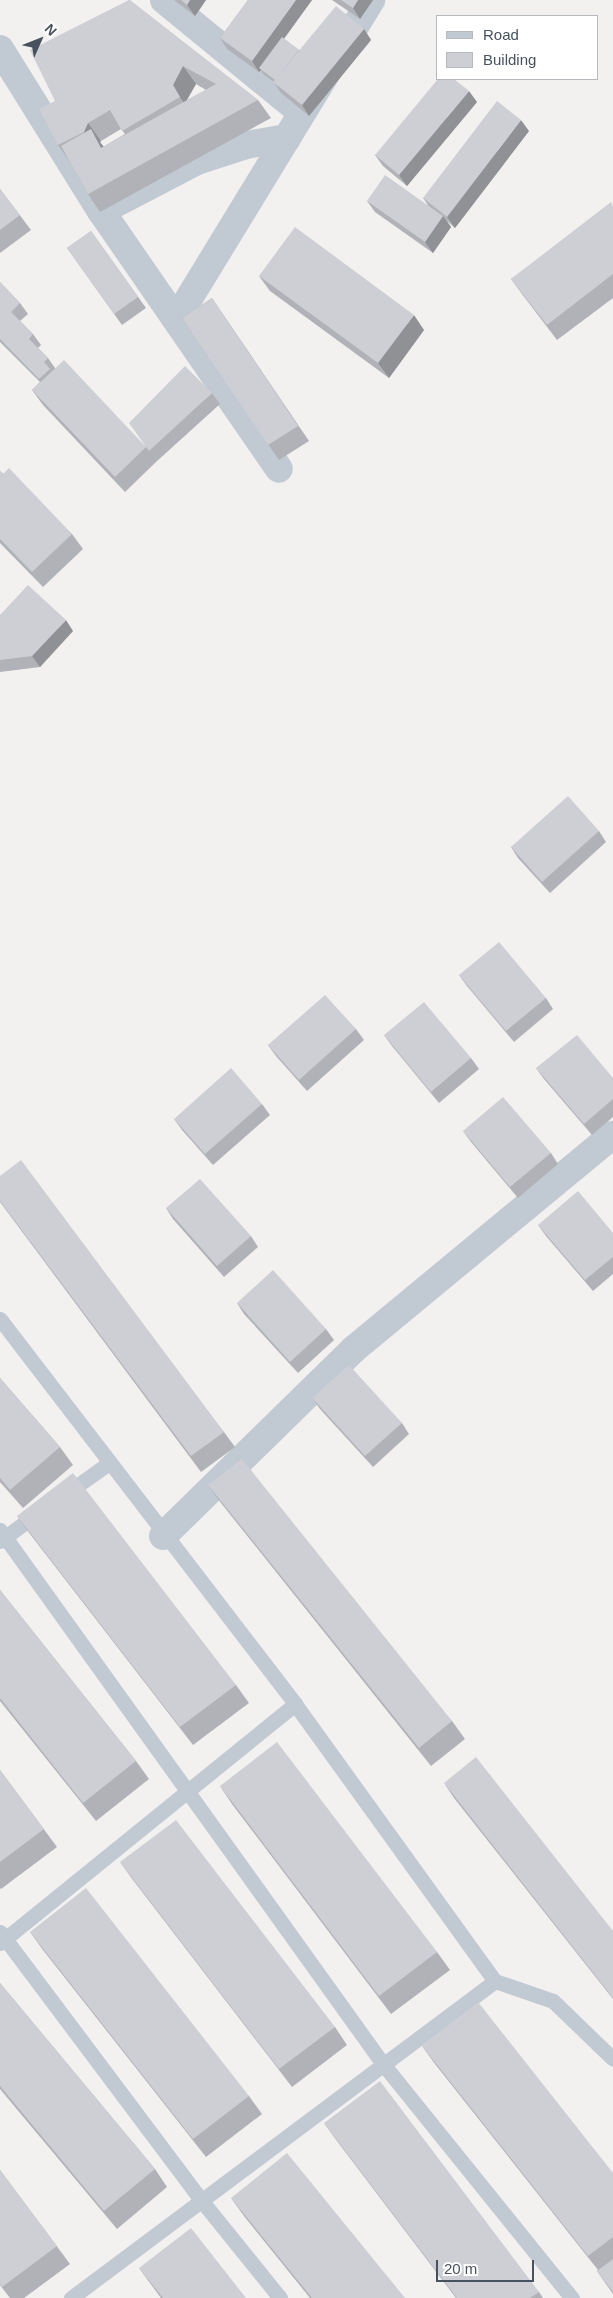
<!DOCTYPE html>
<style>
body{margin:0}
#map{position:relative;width:613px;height:2298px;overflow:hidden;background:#f3f0f0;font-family:Arial,sans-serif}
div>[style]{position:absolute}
.lane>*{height:15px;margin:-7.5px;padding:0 7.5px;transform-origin:7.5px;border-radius:7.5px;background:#c1cad2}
.street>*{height:28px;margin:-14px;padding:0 14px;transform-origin:14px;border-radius:14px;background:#c1cad2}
.wall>*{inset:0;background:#b0b2b7}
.shaded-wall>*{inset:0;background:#909195}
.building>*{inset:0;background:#cdcfd5}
span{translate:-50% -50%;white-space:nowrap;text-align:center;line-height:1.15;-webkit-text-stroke:4px #fff;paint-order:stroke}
.legend{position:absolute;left:436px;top:15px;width:162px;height:65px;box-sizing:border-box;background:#fff;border:1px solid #b6babf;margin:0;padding:6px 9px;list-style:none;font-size:15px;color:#48525e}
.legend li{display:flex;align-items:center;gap:10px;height:25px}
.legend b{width:25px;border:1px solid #b6babf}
.north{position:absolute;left:15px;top:15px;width:50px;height:50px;-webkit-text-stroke:4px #fff;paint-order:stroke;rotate:46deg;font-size:14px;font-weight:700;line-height:20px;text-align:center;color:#48525e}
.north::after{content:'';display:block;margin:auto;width:18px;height:22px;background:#48525e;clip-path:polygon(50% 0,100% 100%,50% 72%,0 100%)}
.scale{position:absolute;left:436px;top:2260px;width:98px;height:22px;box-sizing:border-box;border:2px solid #48525e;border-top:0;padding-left:6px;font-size:15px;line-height:18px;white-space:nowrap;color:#48525e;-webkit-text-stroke:4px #fff;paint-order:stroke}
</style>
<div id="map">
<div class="lane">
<div style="left:0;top:1319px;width:485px;rotate:52.5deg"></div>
<div style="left:295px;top:1704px;width:342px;rotate:54.2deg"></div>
<div style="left:495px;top:1981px;width:61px;rotate:19deg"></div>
<div style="left:553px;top:2001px;width:83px;rotate:44deg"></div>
<div style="left:64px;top:1495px;width:55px;rotate:-35.4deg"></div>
<div style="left:0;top:1530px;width:657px;rotate:54.35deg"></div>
<div style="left:383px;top:2064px;width:301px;rotate:51.1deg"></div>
<div style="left:0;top:1541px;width:49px;rotate:-36.6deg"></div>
<div style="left:0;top:1932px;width:335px;rotate:53.1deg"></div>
<div style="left:201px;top:2200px;width:126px;rotate:51.1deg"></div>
<div style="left:0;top:1943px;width:380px;rotate:-39deg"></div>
<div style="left:71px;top:2298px;width:529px;rotate:-36.78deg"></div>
</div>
<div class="street">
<div style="left:164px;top:0;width:178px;rotate:39.3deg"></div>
<div style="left:0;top:49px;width:191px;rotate:58.1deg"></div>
<div style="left:101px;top:211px;width:313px;rotate:55.4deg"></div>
<div style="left:101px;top:211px;width:108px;rotate:-27.5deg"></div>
<div style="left:197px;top:161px;width:52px;rotate:-18.1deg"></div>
<div style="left:246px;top:145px;width:42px;rotate:-9.7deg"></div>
<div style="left:177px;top:318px;width:373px;rotate:-58.6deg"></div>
<div style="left:163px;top:1536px;width:267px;rotate:-44.4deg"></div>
<div style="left:354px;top:1349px;width:336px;rotate:-39.6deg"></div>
</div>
<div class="wall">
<div style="clip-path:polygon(evenodd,129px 0,258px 100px,271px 118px,100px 212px,88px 194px,70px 162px,58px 145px,55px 101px,129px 0,196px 84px,206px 90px,187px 100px,196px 84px,129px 0,121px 129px,125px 134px,103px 147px,100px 142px,101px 141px,121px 129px)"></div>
<div style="clip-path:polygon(174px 0,206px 0,195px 16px)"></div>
<div style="clip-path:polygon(248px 0,312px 0,284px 39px,299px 50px,364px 29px,371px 40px,309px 116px,281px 93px,273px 81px,263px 74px,261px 70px,259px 72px,227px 49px,220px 38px)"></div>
<div style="clip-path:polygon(332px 0,373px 0,360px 19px)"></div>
<div style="clip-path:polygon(477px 102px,407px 186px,383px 166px,375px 155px)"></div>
<div style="clip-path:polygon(529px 131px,455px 228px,447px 221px,451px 227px,433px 253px,375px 212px,367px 201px,428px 205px,423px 198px)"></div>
<div style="clip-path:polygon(0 189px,31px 230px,0 253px)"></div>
<div style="clip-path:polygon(613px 206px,613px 298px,557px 340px,522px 294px,511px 279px)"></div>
<div style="clip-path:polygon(91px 231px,146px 308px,122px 325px,67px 248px)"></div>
<div style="clip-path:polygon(259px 276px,424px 330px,389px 378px,270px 291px)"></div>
<div style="clip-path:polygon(0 282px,20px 303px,28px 314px,20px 321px,33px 334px,41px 345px,38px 348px,48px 358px,55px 368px,146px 447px,212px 393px,220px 404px,156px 462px,125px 492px,43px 405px,32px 390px,40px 382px,0 342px)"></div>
<div style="clip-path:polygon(212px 298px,309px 441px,279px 460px,182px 318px)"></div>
<div style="clip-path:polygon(0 471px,72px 534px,83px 549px,43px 587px,0 543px)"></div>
<div style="clip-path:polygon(0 615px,73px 631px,40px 667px,0 672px)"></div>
<div style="clip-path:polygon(599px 831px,606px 842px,550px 893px,518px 858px,511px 847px)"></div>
<div style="clip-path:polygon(459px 975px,546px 998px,553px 1009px,514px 1042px,467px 986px)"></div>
<div style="clip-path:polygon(356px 1029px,364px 1040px,307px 1091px,276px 1056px,268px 1045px)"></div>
<div style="clip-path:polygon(384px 1035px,471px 1058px,479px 1069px,439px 1103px,392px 1046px)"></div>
<div style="clip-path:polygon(536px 1068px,613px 1078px,613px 1117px,592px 1135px,544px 1079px)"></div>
<div style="clip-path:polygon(262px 1104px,270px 1115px,213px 1165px,182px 1130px,174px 1119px)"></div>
<div style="clip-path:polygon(463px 1131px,551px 1153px,558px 1164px,518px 1198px,471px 1142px)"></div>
<div style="clip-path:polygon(0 1176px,224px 1432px,235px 1447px,201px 1472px,0 1202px)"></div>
<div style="clip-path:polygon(166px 1208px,251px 1236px,258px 1247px,224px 1277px,173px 1219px)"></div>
<div style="clip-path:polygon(538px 1225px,613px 1233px,613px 1274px,593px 1291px,546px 1236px)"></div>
<div style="clip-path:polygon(237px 1303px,326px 1329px,334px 1340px,298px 1373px,244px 1314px)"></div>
<div style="clip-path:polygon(0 1378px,60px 1447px,73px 1465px,23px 1508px,0 1482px)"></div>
<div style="clip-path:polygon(312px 1398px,402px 1423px,409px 1434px,373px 1467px,320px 1409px)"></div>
<div style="clip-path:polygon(208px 1485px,452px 1721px,465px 1739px,431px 1766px,221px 1503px)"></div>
<div style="clip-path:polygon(17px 1516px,236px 1685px,249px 1703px,193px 1745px,30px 1534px)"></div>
<div style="clip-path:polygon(0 1590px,136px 1761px,149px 1779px,96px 1821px,0 1701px)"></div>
<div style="clip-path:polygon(0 1770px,57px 1847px,1px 1889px,0 1888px)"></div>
<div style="clip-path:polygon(444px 1783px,613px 1931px,613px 1999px,454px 1798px)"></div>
<div style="clip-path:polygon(220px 1786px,437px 1952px,450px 1970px,391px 2014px,232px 1804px)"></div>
<div style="clip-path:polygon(120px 1862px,335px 2027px,347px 2045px,292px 2087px,133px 1880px)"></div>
<div style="clip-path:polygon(30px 1932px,249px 2096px,262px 2114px,206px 2157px,43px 1950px)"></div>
<div style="clip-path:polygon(0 1983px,155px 2169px,167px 2187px,117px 2229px,0 2089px)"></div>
<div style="clip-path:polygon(422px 2046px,613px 2173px,613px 2294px,597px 2271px,598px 2270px,435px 2064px)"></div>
<div style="clip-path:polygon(324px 2123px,539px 2292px,543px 2298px,456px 2298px,337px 2141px)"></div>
<div style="clip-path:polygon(0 2170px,70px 2264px,24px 2298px,10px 2298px,0 2285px)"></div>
<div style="clip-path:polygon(231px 2198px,405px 2298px,310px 2298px,244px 2216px)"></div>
<div style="clip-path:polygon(139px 2268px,246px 2298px,161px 2298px)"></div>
</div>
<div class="shaded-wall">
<div style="clip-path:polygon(190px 0,206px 0,195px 16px,187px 5px)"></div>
<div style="clip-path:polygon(296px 0,312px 0,261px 70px,259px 68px,261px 70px,259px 72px,252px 61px)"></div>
<div style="clip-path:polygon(358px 0,373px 0,360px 19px,353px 8px)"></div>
<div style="clip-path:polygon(364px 29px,371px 40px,309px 116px,302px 105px)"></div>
<div style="clip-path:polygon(183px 66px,196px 84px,185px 103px,192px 115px,180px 97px,173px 85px)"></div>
<div style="clip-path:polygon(469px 91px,477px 102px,407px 186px,399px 175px)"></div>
<div style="clip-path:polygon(521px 120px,529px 131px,455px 228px,447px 217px)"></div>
<div style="clip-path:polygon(88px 123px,101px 141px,100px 142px,104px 147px,97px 150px,84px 132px)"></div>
<div style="clip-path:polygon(443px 216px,451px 227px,433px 253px,425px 242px)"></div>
<div style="clip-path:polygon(414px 315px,424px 330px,389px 378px,378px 363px)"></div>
<div style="clip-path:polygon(66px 620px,73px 631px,40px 667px,32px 656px)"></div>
</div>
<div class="building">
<div style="clip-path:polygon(129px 0,130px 0,258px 100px,88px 194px,61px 146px,91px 129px,101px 148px,216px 84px,183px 66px,173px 85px,180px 97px,122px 131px,110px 110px,88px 123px,84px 132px,58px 145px,39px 109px,55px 101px,30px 50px)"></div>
<div style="clip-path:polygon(181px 0,190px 0,187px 5px)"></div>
<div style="clip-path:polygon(248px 0,296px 0,252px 61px,220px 38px)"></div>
<div style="clip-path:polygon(341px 0,358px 0,353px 8px)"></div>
<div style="clip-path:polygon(336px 6px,364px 29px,302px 105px,273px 82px)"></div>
<div style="clip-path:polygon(282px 37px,299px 50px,275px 80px,259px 68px)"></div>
<div style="clip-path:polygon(438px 79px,454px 79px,469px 91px,399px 175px,375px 155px)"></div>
<div style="clip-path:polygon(497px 101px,521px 120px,447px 217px,423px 198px)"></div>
<div style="clip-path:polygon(385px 175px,443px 216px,425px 242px,367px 201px)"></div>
<div style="clip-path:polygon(0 189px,20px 215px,0 230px)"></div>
<div style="clip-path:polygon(611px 202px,613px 206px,613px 274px,547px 325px,511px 279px)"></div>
<div style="clip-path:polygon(295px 227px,414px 315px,378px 363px,259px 276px)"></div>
<div style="clip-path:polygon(91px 231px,138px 297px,114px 314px,67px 248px)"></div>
<div style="clip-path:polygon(0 282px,20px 303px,11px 312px,33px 334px,29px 339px,48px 358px,44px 362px,50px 369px,39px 379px,0 339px)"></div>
<div style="clip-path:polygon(212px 298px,298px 426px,268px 445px,182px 318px)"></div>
<div style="clip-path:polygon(64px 360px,146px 447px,115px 477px,32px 390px)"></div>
<div style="clip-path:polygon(185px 366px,212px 393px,149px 451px,129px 423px)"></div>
<div style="clip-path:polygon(9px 468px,72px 534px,32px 572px,0 539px,0 477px)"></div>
<div style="clip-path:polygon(0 471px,3px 474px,0 477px)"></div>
<div style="clip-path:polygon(28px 585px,66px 620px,32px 656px,0 660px,0 615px)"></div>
<div style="clip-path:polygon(568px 796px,599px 831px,542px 882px,511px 847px)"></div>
<div style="clip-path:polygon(499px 942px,546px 998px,506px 1031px,459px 975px)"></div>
<div style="clip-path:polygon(325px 995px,356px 1029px,299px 1080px,268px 1045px)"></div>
<div style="clip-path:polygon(424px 1002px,471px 1058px,431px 1092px,384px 1035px)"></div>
<div style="clip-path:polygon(577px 1035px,613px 1078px,613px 1099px,584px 1124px,536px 1068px)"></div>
<div style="clip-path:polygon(231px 1068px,262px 1104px,205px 1154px,174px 1119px)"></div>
<div style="clip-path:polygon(503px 1097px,551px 1153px,510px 1187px,463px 1131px)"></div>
<div style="clip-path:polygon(21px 1160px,224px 1432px,191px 1456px,0 1201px,0 1176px)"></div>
<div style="clip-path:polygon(200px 1179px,251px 1236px,217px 1266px,166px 1208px)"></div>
<div style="clip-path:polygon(578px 1191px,613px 1233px,613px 1257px,585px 1280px,538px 1225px)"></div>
<div style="clip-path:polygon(273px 1270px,326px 1329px,290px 1362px,237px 1303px)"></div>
<div style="clip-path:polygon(349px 1365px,402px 1423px,365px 1456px,312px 1398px)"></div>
<div style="clip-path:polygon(0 1378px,60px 1447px,10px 1490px,0 1478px)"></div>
<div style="clip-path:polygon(242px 1459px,452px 1721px,419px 1748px,208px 1485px)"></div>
<div style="clip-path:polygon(73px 1473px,236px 1685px,180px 1727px,17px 1516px)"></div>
<div style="clip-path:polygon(0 1590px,136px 1761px,83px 1803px,0 1698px)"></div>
<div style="clip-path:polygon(277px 1742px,437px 1952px,379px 1996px,220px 1786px)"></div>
<div style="clip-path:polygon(476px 1757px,613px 1931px,613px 1998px,444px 1783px)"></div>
<div style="clip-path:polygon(0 1770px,44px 1829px,0 1862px)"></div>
<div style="clip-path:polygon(176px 1820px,335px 2027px,279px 2069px,120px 1862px)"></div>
<div style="clip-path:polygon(86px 1888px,249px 2096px,193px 2139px,30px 1932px)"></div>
<div style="clip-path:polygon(0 1983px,155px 2169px,104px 2211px,0 2086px)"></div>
<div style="clip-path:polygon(478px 2002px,613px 2173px,613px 2237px,588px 2256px,422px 2046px)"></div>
<div style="clip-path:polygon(380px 2081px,539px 2292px,530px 2298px,457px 2298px,324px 2123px)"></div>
<div style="clip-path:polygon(287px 2153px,405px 2298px,312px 2298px,231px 2198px)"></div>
<div style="clip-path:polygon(0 2170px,57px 2246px,2px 2287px,0 2284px)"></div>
<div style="clip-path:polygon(191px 2228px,246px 2298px,163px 2298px,139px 2268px)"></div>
<div style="clip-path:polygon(613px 2259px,613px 2292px,597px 2271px)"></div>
</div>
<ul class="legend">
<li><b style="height:6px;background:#c1cad2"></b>Road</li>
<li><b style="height:14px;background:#cdcfd5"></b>Building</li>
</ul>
<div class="north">N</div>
<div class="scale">20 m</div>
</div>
